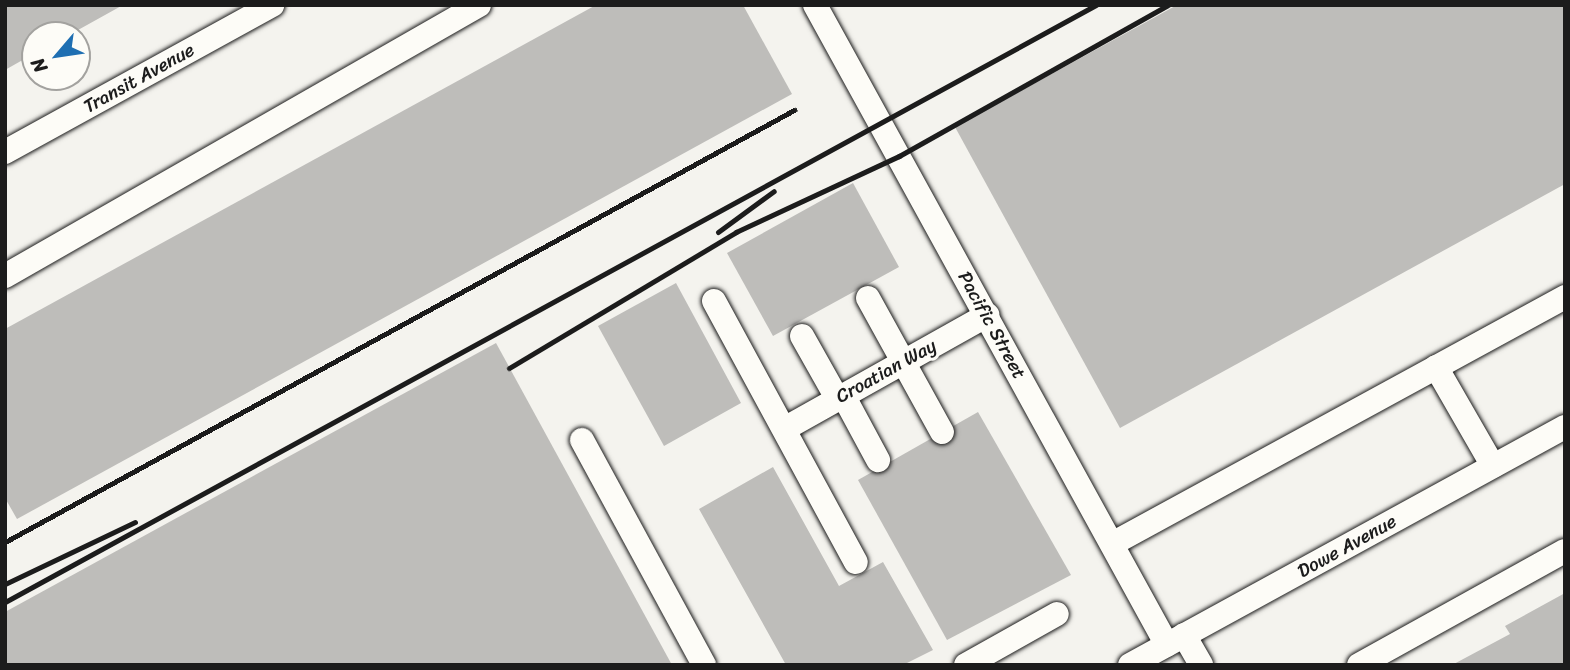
<!DOCTYPE html>
<style>
body{margin:0}
#map{position:relative;width:1570px;height:670px;overflow:hidden;background:#f4f3ee;font-family:Sriracha,sans-serif}
div>[style]{position:absolute}
.building>*{inset:0;background:#bebdba}
.roads{filter:drop-shadow(0 0 2px #1c1c1c) drop-shadow(0 0 2px #1c1c1c)}
.minor>*{height:24px;margin:-12px;padding:0 12px;transform-origin:12px;border-radius:12px;background:#fdfcf7}
.rail>*{height:5px;margin:-2.5px;padding:0 2.5px;transform-origin:2.5px;border-radius:2.5px;background:#1c1c1c}
span{translate:-50% -50%;white-space:nowrap;text-align:center;line-height:1.15;-webkit-text-stroke:6px #fdfcf7;paint-order:stroke}
.street-label{font-size:19px;color:#1c1c1c}
.frame{position:absolute;inset:0;border:7px solid #1c1c1c;pointer-events:none}
.north{position:absolute;left:21px;top:21px;width:70px;height:70px;box-sizing:border-box;background:#fdfcf7;border:2px solid #a3a29f;border-radius:50%;rotate:241deg;font-size:19px;font-weight:700;line-height:28px;text-align:center;color:#1c1c1c}
.north::after{content:'';display:block;margin:auto;width:24px;height:32px;background:#1f6fb2;clip-path:polygon(50% 0,100% 100%,50% 72%,0 100%)}
</style>
<div id="map">
<div class="building">
<div style="clip-path:polygon(5px 5px,123px 5px,69px 35px,35px 35px,35px 53px,5px 70px)"></div>
<div style="clip-path:polygon(596px 5px,743px 5px,792px 94px,17px 519px,5px 498px,5px 329px)"></div>
<div style="clip-path:polygon(1177px 5px,1565px 5px,1565px 184px,1120px 428px,955px 127px)"></div>
<div style="clip-path:polygon(853px 183px,899px 267px,773px 336px,727px 253px)"></div>
<div style="clip-path:polygon(676px 283px,741px 403px,664px 446px,598px 326px)"></div>
<div style="clip-path:polygon(496px 343px,672px 665px,5px 665px,5px 612px)"></div>
<div style="clip-path:polygon(978px 412px,1071px 575px,947px 640px,858px 480px)"></div>
<div style="clip-path:polygon(773px 467px,839px 586px,883px 562px,933px 650px,903px 665px,786px 665px,699px 509px)"></div>
<div style="clip-path:polygon(1565px 593px,1565px 665px,1452px 665px,1510px 634px,1505px 626px)"></div>
</div>
<div class="roads">
<div class="minor">
<div style="left:815px;top:5px;width:730px;rotate:61.19deg"></div>
<div style="left:5px;top:152px;width:305px;rotate:-28.8deg"></div>
<div style="left:5px;top:276px;width:546px;rotate:-29.76deg"></div>
<div style="left:868px;top:298px;width:153px;rotate:61.1deg"></div>
<div style="left:714px;top:301px;width:297px;rotate:61.5deg"></div>
<div style="left:802px;top:336px;width:71px;rotate:60.6deg"></div>
<div style="left:1436px;top:367px;width:114px;rotate:60.1deg"></div>
<div style="left:843px;top:395px;width:74px;rotate:61.7deg"></div>
<div style="left:786px;top:428px;width:231px;rotate:-29.3deg"></div>
<div style="left:582px;top:440px;width:256px;rotate:61.5deg"></div>
<div style="left:1112px;top:544px;width:516px;rotate:-28.6deg"></div>
<div style="left:1184px;top:635px;width:34px;rotate:60deg"></div>
<div style="left:966px;top:665px;width:104px;rotate:-29.3deg"></div>
<div style="left:1130px;top:665px;width:496px;rotate:-28.7deg"></div>
<div style="left:1359px;top:665px;width:235px;rotate:-29deg"></div>
</div>
</div>
<div class="rail">
<div style="left:718px;top:232px;width:69px;rotate:-36.2deg"></div>
<div style="left:509px;top:368px;width:265px;rotate:-30.9deg"></div>
<div style="left:736px;top:232px;width:180px;rotate:-25deg"></div>
<div style="left:899px;top:156px;width:308px;rotate:-29.3deg"></div>
<div style="left:5px;top:542px;width:900px;rotate:-28.7deg"></div>
<div style="left:5px;top:584px;width:144px;rotate:-25.5deg"></div>
<div style="left:5px;top:602px;width:1244px;rotate:-28.69deg"></div>
</div>
<div class="street-label">
<span style="left:139px;top:78px;rotate:-29deg">Transit Avenue</span>
<span style="left:992px;top:325px;rotate:61deg">Pacific Street</span>
<span style="left:886px;top:371px;rotate:-29deg">Croatian Way</span>
<span style="left:1347px;top:546px;rotate:-29deg">Dowe Avenue</span>
</div>
<div class="frame"></div>
<div class="north">N</div>
</div>
